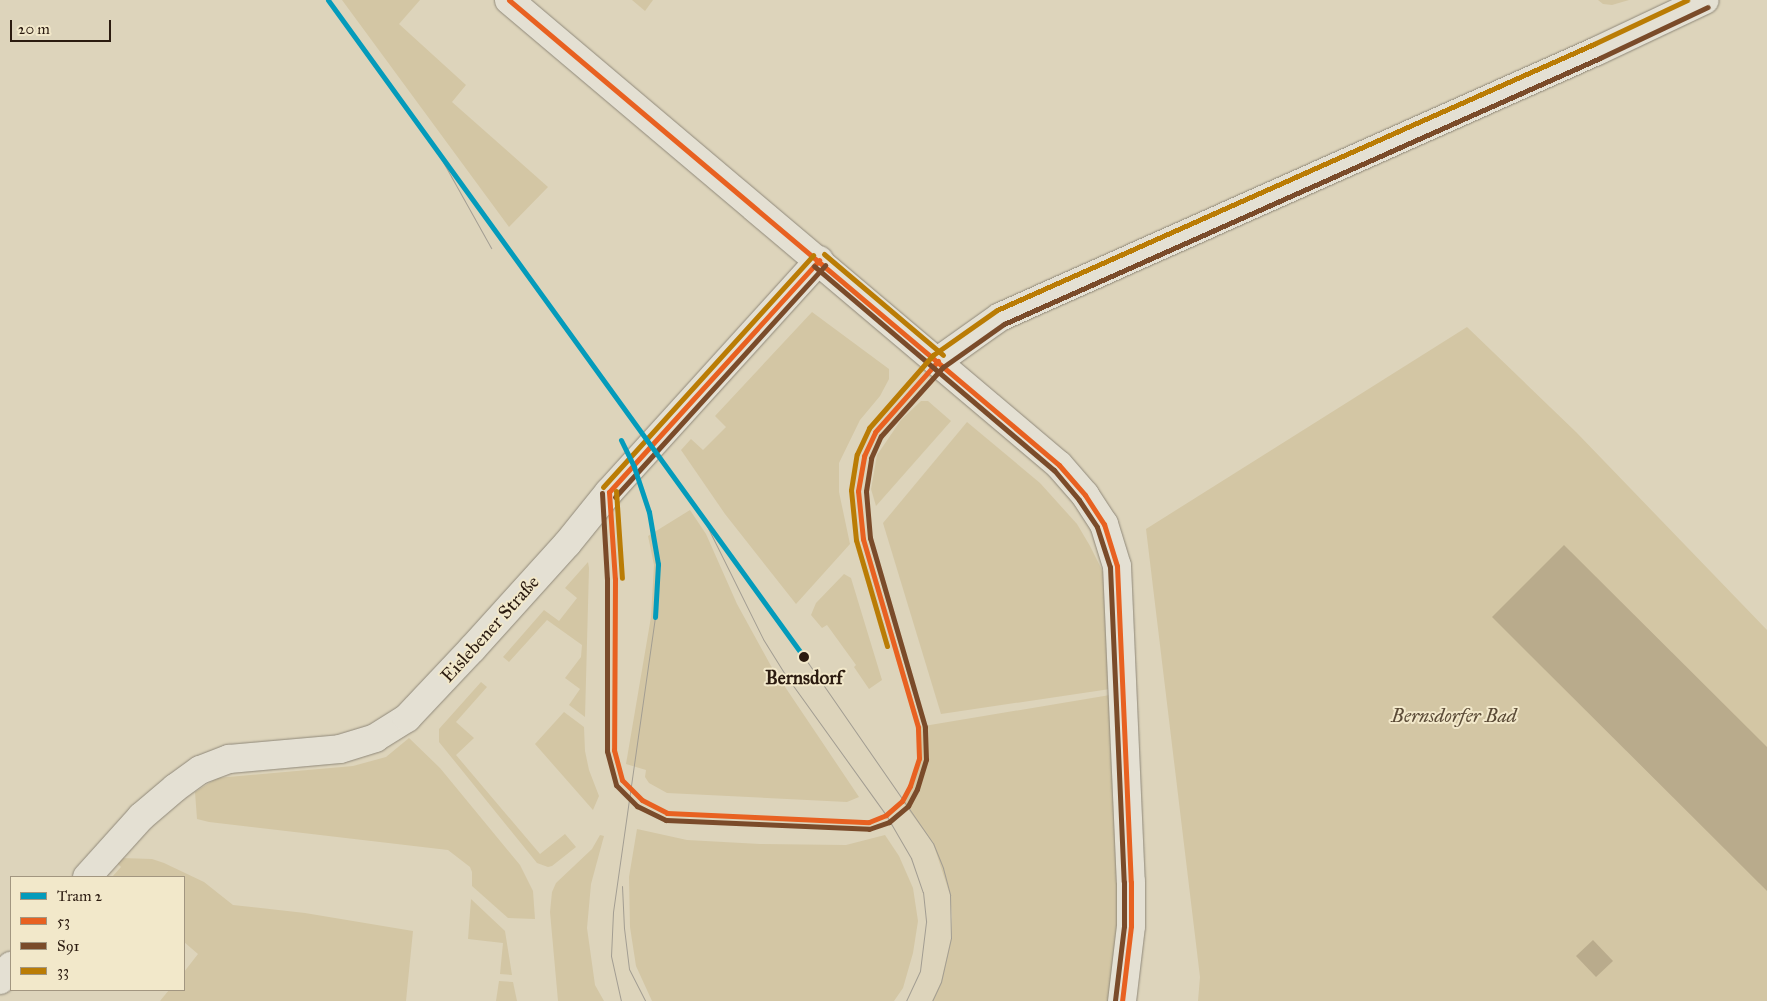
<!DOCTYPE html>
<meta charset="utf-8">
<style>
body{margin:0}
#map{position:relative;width:1767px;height:1001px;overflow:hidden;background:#ddd4bb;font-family:"IM FELL Great Primer",serif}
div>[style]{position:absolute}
.green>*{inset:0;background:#d3c6a4}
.water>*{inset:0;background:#b9ab8c}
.roads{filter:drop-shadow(0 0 1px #8f8879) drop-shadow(0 0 1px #8f8879)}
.minor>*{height:28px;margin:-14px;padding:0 14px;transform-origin:14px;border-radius:14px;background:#e4e0d3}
.tram>*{height:1px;margin:-0.5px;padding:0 0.5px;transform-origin:0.5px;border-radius:0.5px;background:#a29d92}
.bus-1>*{height:5px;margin:-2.5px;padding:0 2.5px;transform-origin:2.5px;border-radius:2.5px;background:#e86121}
.bus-2>*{height:5px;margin:-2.5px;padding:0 2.5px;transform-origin:2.5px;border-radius:2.5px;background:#7a4b2a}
.bus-3>*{height:5px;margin:-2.5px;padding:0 2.5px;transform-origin:2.5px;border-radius:2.5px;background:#ba7c05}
.tram-1>*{height:5px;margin:-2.5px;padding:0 2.5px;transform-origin:2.5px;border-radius:2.5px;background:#049bbb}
.dots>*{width:14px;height:14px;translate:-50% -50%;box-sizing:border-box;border:2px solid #f2e8ca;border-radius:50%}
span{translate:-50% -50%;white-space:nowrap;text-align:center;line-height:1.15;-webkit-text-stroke:4px #f2e8ca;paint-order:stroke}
.street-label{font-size:19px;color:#2b1b10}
.stop-label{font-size:19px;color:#2b1b10;font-weight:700}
.park-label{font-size:19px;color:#5b4b37;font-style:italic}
.legend{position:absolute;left:10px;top:876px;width:175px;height:115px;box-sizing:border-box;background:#f2e8ca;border:1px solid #a29680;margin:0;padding:6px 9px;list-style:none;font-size:15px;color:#2b1b10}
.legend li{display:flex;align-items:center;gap:10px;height:25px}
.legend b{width:25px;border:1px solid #a29680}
.scale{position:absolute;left:10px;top:20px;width:101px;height:22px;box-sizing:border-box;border:2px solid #2b1b10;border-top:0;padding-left:6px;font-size:15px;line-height:18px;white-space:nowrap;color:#2b1b10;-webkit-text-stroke:4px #f2e8ca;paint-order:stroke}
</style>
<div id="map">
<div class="green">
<div style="clip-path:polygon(342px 0,420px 0,399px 24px,466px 85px,452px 102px,548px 187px,509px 227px)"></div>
<div style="clip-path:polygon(632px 0,653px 0,645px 11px)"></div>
<div style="clip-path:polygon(1598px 0,1629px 0,1612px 5px,1603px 4px)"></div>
<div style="clip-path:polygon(812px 312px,889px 369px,889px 379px,880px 396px,860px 420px,839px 463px,839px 492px,850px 544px,796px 604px,725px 514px,681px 450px,691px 439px,703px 450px,726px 427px,715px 416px)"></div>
<div style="clip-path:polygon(1467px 327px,1576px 432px,1767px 630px,1767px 1001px,1198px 1001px,1200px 977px,1146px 529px)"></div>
<div style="clip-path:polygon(921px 401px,928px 401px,951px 421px,876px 506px,871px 489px,877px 455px,901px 420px)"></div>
<div style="clip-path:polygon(967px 422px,1040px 483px,1077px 524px,1090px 546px,1104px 574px,1110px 689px,941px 714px,883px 523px)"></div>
<div style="clip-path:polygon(690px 510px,706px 534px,737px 604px,771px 666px,859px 797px,847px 802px,667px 793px,649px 783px,645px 777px,646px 770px,626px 764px,651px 617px,654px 565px,648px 536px)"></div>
<div style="clip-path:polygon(588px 562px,589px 568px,585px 717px,569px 705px,580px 689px,565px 678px,581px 657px,582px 645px,547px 620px,509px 662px,503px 657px,544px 610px,559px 621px,577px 598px,565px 588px)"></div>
<div style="clip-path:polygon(844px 574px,851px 578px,882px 680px,869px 689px,854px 667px,856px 665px,827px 625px,822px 628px,811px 615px,816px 603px)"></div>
<div style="clip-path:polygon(481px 682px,487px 687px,456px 722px,474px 738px,456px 755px,540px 854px,565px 834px,576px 847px,552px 866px,548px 867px,537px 863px,439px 742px,439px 729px)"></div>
<div style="clip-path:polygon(1122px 693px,1122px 1001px,932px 1001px,941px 982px,951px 938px,952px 917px,950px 895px,933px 843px,902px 801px,910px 786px,919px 758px,918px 727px)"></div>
<div style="clip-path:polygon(564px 712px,584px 727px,585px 751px,589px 770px,599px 796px,593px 810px,535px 744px)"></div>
<div style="clip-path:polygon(409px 738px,440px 768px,520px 865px,533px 891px,535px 919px,508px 918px,472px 886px,472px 872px,470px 867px,448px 850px,209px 822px,197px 819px,195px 792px,217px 778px,353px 766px,386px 757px)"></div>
<div style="clip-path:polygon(637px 829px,687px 840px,760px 844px,846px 845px,885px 835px,899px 856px,913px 888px,918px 921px,913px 953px,903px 988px,894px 1001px,652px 1001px,636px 966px,630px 927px,629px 877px)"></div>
<div style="clip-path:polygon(600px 835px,604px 836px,591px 884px,587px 928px,595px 985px,604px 1001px,558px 1001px,550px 912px,552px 892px,556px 883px,592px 849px)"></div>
<div style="clip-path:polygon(121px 858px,152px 859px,164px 863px,204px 882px,233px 905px,305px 913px,413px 931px,406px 1001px,160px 1001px,169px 990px,184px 990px,184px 972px,198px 954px,184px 942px,184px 877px,112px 877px,121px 867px,117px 863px)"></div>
<div style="clip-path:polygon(471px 899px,505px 931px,512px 975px,500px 974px,503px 943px,468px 939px)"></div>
<div style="clip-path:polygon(499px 981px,513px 982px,517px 1001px,496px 1001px)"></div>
</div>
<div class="water">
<div style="clip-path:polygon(1564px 545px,1767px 747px,1767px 891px,1492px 617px)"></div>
<div style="clip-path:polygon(1593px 940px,1613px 961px,1596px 977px,1576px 956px)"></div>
</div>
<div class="roads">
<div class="minor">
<div style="left:509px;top:0;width:720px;rotate:40.21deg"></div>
<div style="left:1059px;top:465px;width:40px;rotate:49deg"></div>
<div style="left:1085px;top:495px;width:35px;rotate:57deg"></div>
<div style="left:1104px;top:524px;width:44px;rotate:72.8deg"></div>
<div style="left:1117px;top:566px;width:316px;rotate:87.5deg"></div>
<div style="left:1131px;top:882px;width:44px;rotate:90deg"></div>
<div style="left:1131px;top:926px;width:76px;rotate:96.8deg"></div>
<div style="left:938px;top:361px;width:76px;rotate:-35.4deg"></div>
<div style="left:1000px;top:317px;width:654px;rotate:-24.02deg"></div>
<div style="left:1597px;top:51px;width:119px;rotate:-25.3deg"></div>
<div style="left:87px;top:877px;width:81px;rotate:-48deg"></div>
<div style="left:141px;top:817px;width:45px;rotate:-40.5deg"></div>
<div style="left:175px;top:788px;width:31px;rotate:-36deg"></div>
<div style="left:200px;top:770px;width:31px;rotate:-21deg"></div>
<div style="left:229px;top:759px;width:111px;rotate:-5.1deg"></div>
<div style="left:340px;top:749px;width:37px;rotate:-17deg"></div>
<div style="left:375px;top:738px;width:38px;rotate:-32deg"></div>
<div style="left:407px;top:718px;width:95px;rotate:-46.7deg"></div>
<div style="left:472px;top:649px;width:142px;rotate:-47.9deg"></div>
<div style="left:567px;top:544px;width:67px;rotate:-51.1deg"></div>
<div style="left:609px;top:492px;width:313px;rotate:-47.8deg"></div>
<div style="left:0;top:980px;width:18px;rotate:-52deg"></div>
</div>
</div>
<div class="tram">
<div style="left:438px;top:153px;width:109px;rotate:60.8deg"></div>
<div style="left:706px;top:524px;width:128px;rotate:63.6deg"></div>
<div style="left:763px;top:639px;width:40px;rotate:58deg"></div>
<div style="left:784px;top:673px;width:175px;rotate:54.3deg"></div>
<div style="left:886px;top:815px;width:50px;rotate:59.8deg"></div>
<div style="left:911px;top:858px;width:36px;rotate:71deg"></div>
<div style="left:923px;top:892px;width:30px;rotate:84deg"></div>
<div style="left:926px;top:922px;width:49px;rotate:97deg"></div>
<div style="left:920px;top:971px;width:33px;rotate:115deg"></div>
<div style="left:804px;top:657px;width:226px;rotate:55.3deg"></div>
<div style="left:933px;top:843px;width:27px;rotate:68deg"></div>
<div style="left:943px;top:868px;width:28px;rotate:75deg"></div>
<div style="left:950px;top:895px;width:43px;rotate:88.7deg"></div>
<div style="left:951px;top:938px;width:45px;rotate:102.8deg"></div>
<div style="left:941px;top:982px;width:21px;rotate:115deg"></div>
<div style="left:622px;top:886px;width:42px;rotate:87.3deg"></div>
<div style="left:624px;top:928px;width:41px;rotate:83deg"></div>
<div style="left:629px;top:969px;width:36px;rotate:63deg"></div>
<div style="left:621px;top:1001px;width:46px;rotate:-102.5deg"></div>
<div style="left:611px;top:956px;width:44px;rotate:-87.4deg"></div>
<div style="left:613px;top:912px;width:298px;rotate:-81.9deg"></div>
</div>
<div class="bus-1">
<div style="left:509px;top:0;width:720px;rotate:40.21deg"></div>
<div style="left:1059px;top:465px;width:40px;rotate:49deg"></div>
<div style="left:1085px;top:495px;width:35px;rotate:57deg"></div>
<div style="left:1104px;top:524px;width:44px;rotate:72.8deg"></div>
<div style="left:1117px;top:566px;width:316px;rotate:87.5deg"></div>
<div style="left:1131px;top:882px;width:44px;rotate:90deg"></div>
<div style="left:1131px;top:926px;width:76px;rotate:96.8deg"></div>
<div style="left:609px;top:492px;width:87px;rotate:86.1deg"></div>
<div style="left:615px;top:579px;width:171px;rotate:90.3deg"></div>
<div style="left:614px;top:750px;width:31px;rotate:75deg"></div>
<div style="left:622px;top:780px;width:28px;rotate:45deg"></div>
<div style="left:642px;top:800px;width:28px;rotate:27deg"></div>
<div style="left:667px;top:813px;width:202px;rotate:2.6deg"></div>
<div style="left:869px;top:822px;width:18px;rotate:-22deg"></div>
<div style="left:886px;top:815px;width:21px;rotate:-41deg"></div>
<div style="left:902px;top:801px;width:17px;rotate:-62deg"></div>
<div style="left:910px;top:786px;width:29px;rotate:-72deg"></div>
<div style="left:919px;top:758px;width:31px;rotate:-92deg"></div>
<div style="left:918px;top:727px;width:196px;rotate:-106.3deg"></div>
<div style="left:863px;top:539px;width:48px;rotate:-95.9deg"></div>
<div style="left:858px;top:491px;width:36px;rotate:-80deg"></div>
<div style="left:864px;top:456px;width:26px;rotate:-65deg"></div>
<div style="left:875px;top:432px;width:95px;rotate:-48.4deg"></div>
<div style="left:609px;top:492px;width:313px;rotate:-47.8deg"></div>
</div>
<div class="bus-2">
<div style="left:814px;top:266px;width:315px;rotate:40.4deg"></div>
<div style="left:1054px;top:470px;width:39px;rotate:50deg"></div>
<div style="left:1079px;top:500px;width:32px;rotate:56deg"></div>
<div style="left:1097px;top:527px;width:42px;rotate:72deg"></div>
<div style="left:1110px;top:567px;width:315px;rotate:87.5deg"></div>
<div style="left:1124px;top:882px;width:44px;rotate:90deg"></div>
<div style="left:1124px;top:926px;width:75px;rotate:96.9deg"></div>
<div style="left:602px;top:493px;width:86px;rotate:86.7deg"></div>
<div style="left:607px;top:579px;width:172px;rotate:90deg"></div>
<div style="left:607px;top:751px;width:35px;rotate:75deg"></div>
<div style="left:616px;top:785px;width:30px;rotate:45deg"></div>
<div style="left:637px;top:806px;width:32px;rotate:26deg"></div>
<div style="left:666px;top:820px;width:203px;rotate:2.5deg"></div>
<div style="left:869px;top:829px;width:21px;rotate:-19deg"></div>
<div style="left:889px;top:822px;width:25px;rotate:-40deg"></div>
<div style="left:908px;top:806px;width:19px;rotate:-62deg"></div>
<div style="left:917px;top:789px;width:31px;rotate:-73deg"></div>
<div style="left:926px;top:759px;width:32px;rotate:-92deg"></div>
<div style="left:925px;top:727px;width:197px;rotate:-106.2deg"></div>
<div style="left:870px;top:538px;width:47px;rotate:-94.9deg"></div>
<div style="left:866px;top:491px;width:33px;rotate:-81deg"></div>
<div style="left:871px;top:458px;width:24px;rotate:-66deg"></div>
<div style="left:881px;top:436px;width:93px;rotate:-48.1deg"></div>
<div style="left:943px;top:367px;width:75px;rotate:-35.2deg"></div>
<div style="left:1004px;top:324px;width:653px;rotate:-24.05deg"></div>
<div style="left:1600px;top:58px;width:119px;rotate:-25.3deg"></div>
<div style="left:615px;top:497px;width:313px;rotate:-47.8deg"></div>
</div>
<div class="bus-3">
<div style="left:824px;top:254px;width:156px;rotate:40.3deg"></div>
<div style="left:603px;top:487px;width:313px;rotate:-47.8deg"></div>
<div style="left:616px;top:491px;width:87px;rotate:86.1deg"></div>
<div style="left:887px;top:646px;width:110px;rotate:-106.3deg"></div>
<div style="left:856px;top:540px;width:50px;rotate:-95.7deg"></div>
<div style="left:851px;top:490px;width:36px;rotate:-81deg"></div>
<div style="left:857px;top:454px;width:29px;rotate:-65deg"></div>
<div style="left:869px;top:428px;width:97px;rotate:-48.8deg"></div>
<div style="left:933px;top:355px;width:78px;rotate:-35.1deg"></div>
<div style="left:997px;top:310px;width:654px;rotate:-24.02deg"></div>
<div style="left:1594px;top:44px;width:103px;rotate:-25.3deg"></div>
</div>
<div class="tram-1">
<div style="left:328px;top:0;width:811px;rotate:54.08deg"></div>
<div style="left:621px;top:440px;width:30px;rotate:64deg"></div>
<div style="left:634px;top:467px;width:47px;rotate:71.6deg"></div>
<div style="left:649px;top:512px;width:53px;rotate:80.2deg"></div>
<div style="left:658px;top:564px;width:53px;rotate:93.2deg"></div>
</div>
<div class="dots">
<div style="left:804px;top:657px;background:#2b1b10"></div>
</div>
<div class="street-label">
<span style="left:490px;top:629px;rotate:-48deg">Eislebener Straße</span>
</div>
<div class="stop-label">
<span style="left:804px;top:678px">Bernsdorf</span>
</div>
<div class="park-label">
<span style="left:1454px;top:716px">Bernsdorfer Bad</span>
</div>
<ul class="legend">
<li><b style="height:6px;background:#049bbb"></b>Tram 2</li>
<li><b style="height:6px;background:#e86121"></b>53</li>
<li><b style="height:6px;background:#7a4b2a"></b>S91</li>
<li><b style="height:6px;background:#ba7c05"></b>33</li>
</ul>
<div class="scale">20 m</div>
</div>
